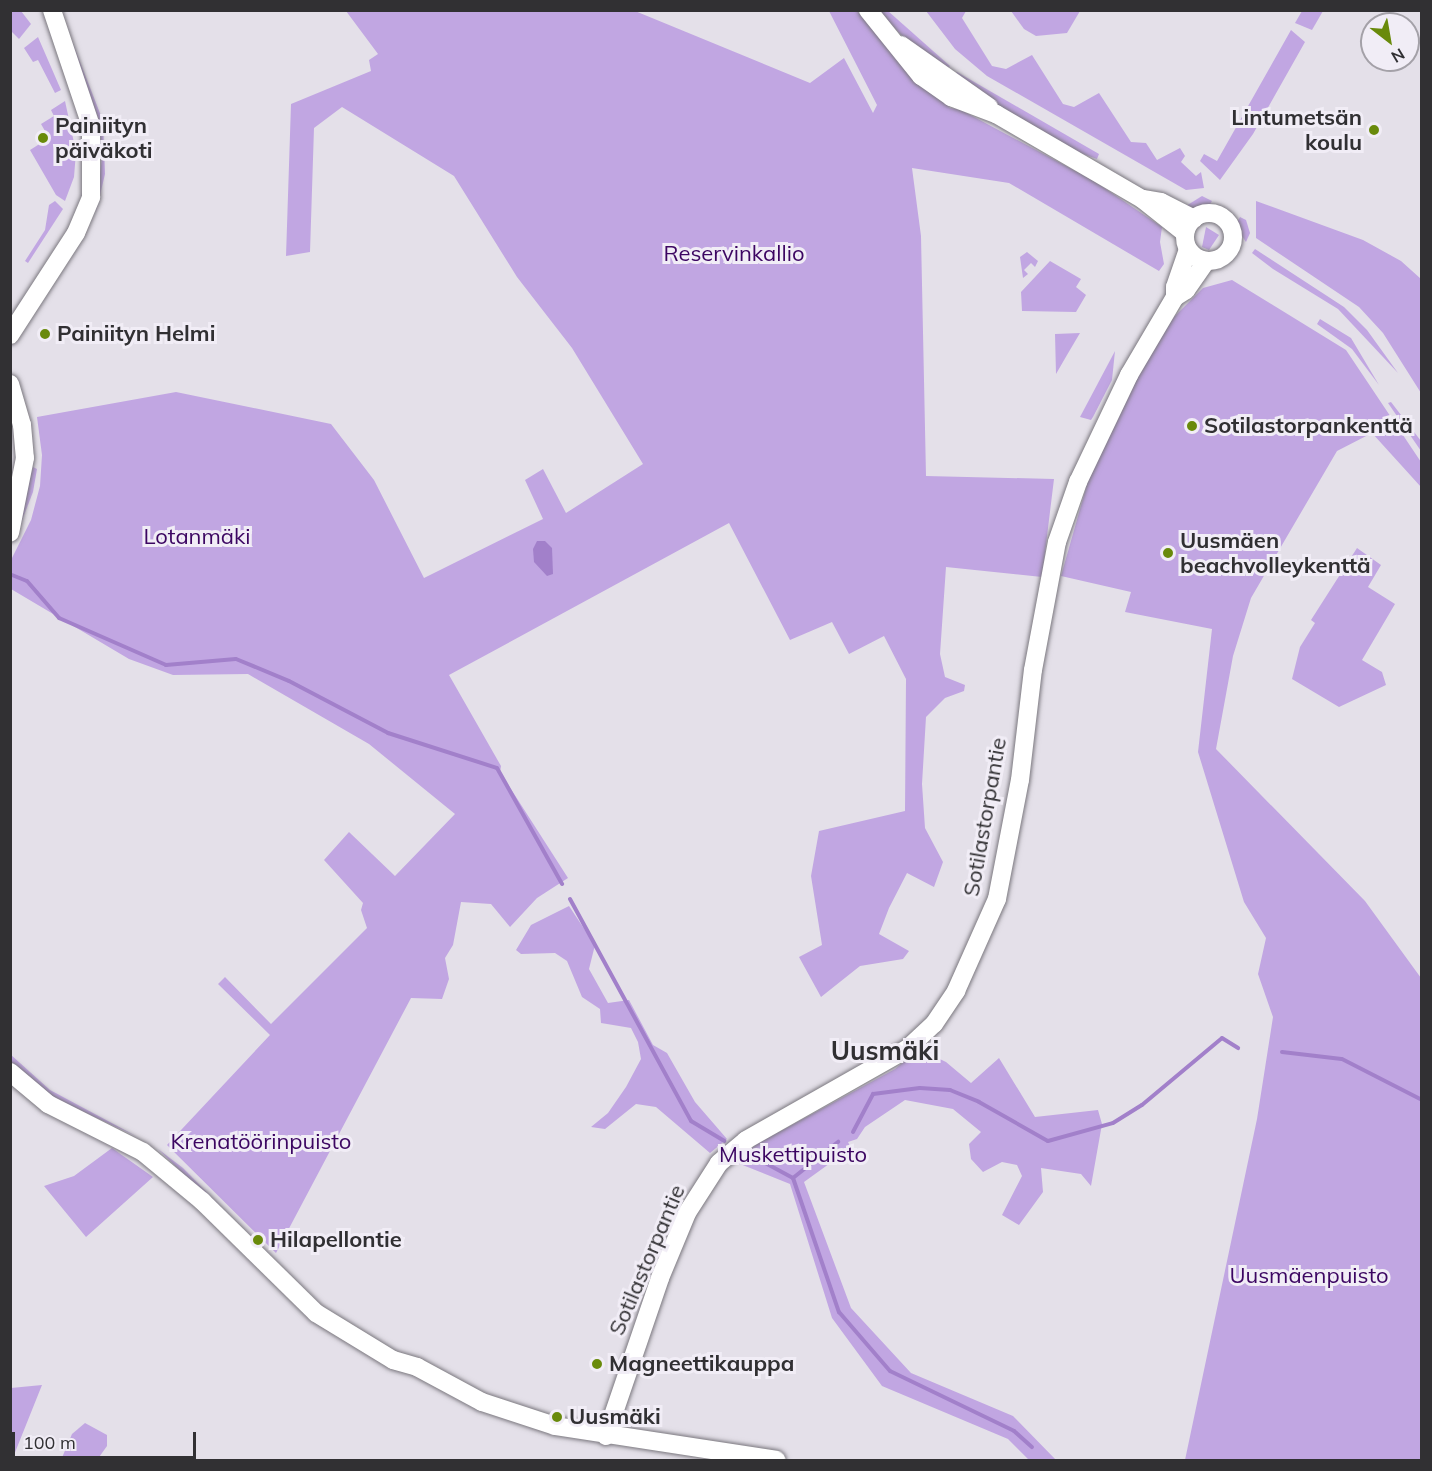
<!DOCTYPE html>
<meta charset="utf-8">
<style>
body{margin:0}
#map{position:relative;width:1432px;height:1471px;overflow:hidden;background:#e4e0e9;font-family:Mulish,sans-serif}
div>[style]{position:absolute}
.green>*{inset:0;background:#c1a6e2}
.water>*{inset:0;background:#a280ca}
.stream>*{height:4px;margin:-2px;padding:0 2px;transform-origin:2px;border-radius:2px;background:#a280ca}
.roads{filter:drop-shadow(0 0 2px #7a777e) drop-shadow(0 0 2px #7a777e)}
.tertiary>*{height:18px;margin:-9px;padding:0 9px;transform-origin:9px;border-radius:9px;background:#fff}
.tertiary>.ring{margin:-9px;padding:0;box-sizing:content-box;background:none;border:18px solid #fff;border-radius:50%}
.dots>*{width:16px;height:16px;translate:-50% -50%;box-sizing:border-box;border:3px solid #f1edf6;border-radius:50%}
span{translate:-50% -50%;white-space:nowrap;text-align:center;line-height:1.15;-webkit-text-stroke:6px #f1edf6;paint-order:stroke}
.poi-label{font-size:22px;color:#313033;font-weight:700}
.right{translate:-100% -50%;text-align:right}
.left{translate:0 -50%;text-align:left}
.park-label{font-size:22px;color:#3c0662}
.street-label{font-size:22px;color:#313033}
.quarter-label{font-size:26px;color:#313033;font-weight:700}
.frame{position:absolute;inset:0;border:12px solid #313033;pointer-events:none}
.north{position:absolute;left:1360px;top:12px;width:60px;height:60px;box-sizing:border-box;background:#f1edf6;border:2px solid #a4a1a8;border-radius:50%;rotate:149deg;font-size:16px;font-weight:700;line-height:24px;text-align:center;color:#313033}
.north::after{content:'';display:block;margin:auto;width:21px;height:27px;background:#698a0b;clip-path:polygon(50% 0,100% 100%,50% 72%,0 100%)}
.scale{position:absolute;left:12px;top:1432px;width:184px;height:27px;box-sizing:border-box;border:3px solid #313033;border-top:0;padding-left:8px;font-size:18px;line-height:21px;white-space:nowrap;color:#313033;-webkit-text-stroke:4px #f1edf6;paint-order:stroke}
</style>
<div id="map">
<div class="green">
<div style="clip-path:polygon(10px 11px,21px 11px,31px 24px,19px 39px,11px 31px)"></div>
<div style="clip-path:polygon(346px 11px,635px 11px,810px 83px,844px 58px,873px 113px,877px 105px,829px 11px,857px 11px,950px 108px,961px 110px,1094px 181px,1162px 227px,1160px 242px,1164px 264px,1159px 271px,1009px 183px,912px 168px,921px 236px,926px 476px,1054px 479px,1042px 577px,946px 567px,940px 654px,945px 677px,965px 685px,964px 691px,945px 698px,926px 717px,922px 784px,925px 828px,943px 862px,934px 887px,907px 873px,889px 908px,879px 934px,909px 951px,903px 959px,860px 966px,821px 997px,799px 957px,822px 945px,811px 876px,819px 831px,905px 811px,906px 679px,884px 636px,849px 654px,832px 622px,790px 640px,729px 523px,449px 675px,501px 766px,500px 772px,568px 878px,537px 898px,510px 927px,491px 904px,461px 902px,453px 945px,445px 958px,449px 979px,442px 999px,411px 998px,276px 1253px,167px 1145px,270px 1035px,218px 984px,225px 977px,271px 1024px,367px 928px,361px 910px,363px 903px,324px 860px,349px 832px,395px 876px,455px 814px,369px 744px,248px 674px,173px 675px,129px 659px,11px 589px,10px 562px,31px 520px,40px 486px,42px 455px,37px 417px,176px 392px,331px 424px,374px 480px,424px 578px,543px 519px,525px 480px,543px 469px,566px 513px,643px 464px,572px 348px,517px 277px,454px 176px,342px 107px,314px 128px,310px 252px,286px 256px,291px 104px,371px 71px,369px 60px,378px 54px)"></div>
<div style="clip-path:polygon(879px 11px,888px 11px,950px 66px,947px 70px,905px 39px)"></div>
<div style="clip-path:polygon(926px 11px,966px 11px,962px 18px,992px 66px,1006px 69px,1032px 55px,1063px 104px,1074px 107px,1099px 93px,1131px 142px,1146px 143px,1157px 160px,1180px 148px,1185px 156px,1181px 162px,1196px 176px,1201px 172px,1204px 188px,1186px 190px,987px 76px,955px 49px)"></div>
<div style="clip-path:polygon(1011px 11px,1080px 11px,1067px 33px,1036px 36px,1024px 29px)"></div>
<div style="clip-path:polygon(1302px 11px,1323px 11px,1312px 30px,1295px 23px)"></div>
<div style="clip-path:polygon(61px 13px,103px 121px,105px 174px,96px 212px,102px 156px,99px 123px)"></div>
<div style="clip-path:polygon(1291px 30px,1305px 42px,1253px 134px,1220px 180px,1200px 161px,1204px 154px,1217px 161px)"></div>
<div style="clip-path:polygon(38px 37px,61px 90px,55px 93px,38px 60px,33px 62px,24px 48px)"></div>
<div style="clip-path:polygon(957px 72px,1099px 154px,1097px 159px,1072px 150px,995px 106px,954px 76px)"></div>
<div style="clip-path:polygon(65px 101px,76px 152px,74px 177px,65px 201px,56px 195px,30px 150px,49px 138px,41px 124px,54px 116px,51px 110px)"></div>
<div style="clip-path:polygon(1202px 196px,1212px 201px,1209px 206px,1196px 210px,1186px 206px)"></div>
<div style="clip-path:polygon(55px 201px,63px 209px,28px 263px,25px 261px,45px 230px,49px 205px)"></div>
<div style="clip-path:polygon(1256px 201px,1363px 240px,1401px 261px,1421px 279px,1421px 393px,1383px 333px,1359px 307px,1256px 238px)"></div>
<div style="clip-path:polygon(1240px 217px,1246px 220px,1250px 233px,1246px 242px,1235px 226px)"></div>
<div style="clip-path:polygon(1206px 227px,1219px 235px,1209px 250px,1202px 247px)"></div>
<div style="clip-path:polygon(1255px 249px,1344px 307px,1367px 330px,1398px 373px,1338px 309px,1273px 269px,1252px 253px)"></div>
<div style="clip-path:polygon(1027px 252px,1038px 261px,1035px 267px,1031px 263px,1024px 270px,1028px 274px,1023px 278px,1020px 257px)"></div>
<div style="clip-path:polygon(1050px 261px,1081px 279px,1076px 287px,1086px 295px,1076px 312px,1022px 311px,1021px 292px)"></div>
<div style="clip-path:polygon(1232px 280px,1346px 350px,1421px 462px,1421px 487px,1372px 433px,1337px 451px,1251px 598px,1233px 656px,1216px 749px,1365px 901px,1421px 978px,1421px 1460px,1185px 1460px,1257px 1119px,1273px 1017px,1258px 974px,1266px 938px,1244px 902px,1198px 752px,1212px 629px,1125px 612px,1131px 592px,1061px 576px,1090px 474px,1138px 373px,1174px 317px,1203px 288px)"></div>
<div style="clip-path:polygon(1320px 319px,1351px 338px,1379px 385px,1352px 349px,1317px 324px)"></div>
<div style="clip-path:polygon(1080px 333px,1067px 355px,1056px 374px,1055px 334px)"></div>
<div style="clip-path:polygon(1115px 351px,1112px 380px,1093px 417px,1091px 420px,1080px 417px)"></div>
<div style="clip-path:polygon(1391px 402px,1421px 441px,1421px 451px,1388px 403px)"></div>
<div style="clip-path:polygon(33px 467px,37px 469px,33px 492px,14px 541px)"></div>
<div style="clip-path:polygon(1357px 548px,1381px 565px,1368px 587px,1395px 604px,1362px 660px,1382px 672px,1386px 685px,1339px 707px,1292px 679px,1300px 647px,1315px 623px,1311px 620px)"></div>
<div style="clip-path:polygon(569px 906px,595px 945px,589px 969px,608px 1003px,629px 1000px,653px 1045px,667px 1053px,695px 1102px,727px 1139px,710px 1153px,656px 1107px,636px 1104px,605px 1129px,591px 1127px,608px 1113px,626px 1087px,641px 1059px,638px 1042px,631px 1028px,601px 1023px,600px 1009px,582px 997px,567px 961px,555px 953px,521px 954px,516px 950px,531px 925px)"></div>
<div style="clip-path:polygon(919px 1049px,946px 1062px,971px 1083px,999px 1058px,1035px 1117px,1098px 1110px,1102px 1124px,1091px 1186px,1081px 1174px,1041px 1168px,1043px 1192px,1019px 1225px,1002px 1215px,1022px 1176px,1017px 1165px,1002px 1162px,983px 1172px,971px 1159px,969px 1144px,981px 1132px,953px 1109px,905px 1100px,865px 1127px,857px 1139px,848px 1142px,851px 1148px,804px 1182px,851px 1308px,911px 1373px,1013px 1416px,1056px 1460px,1029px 1460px,1008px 1439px,882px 1386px,832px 1318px,790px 1184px,735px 1162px,757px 1144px,895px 1069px)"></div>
<div style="clip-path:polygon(10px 1054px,50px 1090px,136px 1136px,49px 1096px,20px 1073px,11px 1062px)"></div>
<div style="clip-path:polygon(112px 1148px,153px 1177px,86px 1237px,44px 1186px,74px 1176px)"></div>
<div style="clip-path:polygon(158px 1149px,183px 1168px,243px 1229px,241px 1231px)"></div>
<div style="clip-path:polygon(42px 1385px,12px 1460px,11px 1460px,11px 1388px)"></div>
<div style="clip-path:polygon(85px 1423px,107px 1435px,107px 1446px,97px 1460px,61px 1460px,72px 1434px)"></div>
</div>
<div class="water">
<div style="clip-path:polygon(537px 541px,545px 541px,552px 548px,553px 574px,547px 576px,534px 562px,533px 549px)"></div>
</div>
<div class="stream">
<div style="left:12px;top:575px;width:16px;rotate:22deg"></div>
<div style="left:27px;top:581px;width:49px;rotate:49.1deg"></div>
<div style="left:59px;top:618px;width:117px;rotate:23.7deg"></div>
<div style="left:166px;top:665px;width:70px;rotate:-4.9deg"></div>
<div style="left:236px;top:659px;width:57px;rotate:22.5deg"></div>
<div style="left:289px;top:681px;width:112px;rotate:27.7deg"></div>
<div style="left:388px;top:733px;width:114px;rotate:17.8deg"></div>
<div style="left:497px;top:768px;width:133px;rotate:60.7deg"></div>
<div style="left:570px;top:899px;width:253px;rotate:61.4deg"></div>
<div style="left:691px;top:1121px;width:39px;rotate:31deg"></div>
<div style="left:1282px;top:1052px;width:60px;rotate:6.7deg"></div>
<div style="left:1342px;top:1059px;width:90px;rotate:27.1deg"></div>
<div style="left:853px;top:1132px;width:43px;rotate:-62.2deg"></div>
<div style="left:873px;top:1094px;width:47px;rotate:-7.3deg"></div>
<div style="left:920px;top:1088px;width:30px;rotate:4deg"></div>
<div style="left:950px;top:1090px;width:31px;rotate:22deg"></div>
<div style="left:979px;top:1102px;width:79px;rotate:29.5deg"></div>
<div style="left:1048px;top:1141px;width:67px;rotate:-15.5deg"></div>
<div style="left:1113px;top:1123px;width:34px;rotate:-32deg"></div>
<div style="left:1142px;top:1105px;width:104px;rotate:-39.9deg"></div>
<div style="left:1222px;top:1038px;width:19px;rotate:32deg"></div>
<div style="left:741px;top:1150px;width:59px;rotate:28.3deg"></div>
<div style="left:793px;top:1178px;width:58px;rotate:-38.7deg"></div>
<div style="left:793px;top:1178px;width:142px;rotate:71.1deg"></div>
<div style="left:839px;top:1312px;width:78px;rotate:49.2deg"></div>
<div style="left:890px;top:1371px;width:138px;rotate:25.8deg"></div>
<div style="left:1014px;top:1431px;width:24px;rotate:42deg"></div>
</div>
<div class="roads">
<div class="tertiary">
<div style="left:868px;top:10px;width:85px;rotate:51.2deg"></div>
<div style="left:921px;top:76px;width:37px;rotate:35deg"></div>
<div style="left:951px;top:97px;width:48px;rotate:20.7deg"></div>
<div style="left:996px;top:114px;width:169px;rotate:30.2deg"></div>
<div style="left:1142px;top:199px;width:55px;rotate:38.3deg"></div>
<div style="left:901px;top:45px;width:108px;rotate:35.2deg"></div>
<div style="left:1143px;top:199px;width:18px;rotate:9deg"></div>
<div style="left:1161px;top:202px;width:37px;rotate:27deg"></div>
<div class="ring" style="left:1185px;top:213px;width:30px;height:30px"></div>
<div style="left:1175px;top:297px;width:10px;rotate:-90deg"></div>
<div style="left:1175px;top:287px;width:39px;rotate:-71deg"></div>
<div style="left:10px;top:335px;width:121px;rotate:-57.1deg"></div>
<div style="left:76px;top:233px;width:39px;rotate:-67deg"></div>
<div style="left:91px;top:197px;width:71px;rotate:-90deg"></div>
<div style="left:91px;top:126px;width:122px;rotate:-108.6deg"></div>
<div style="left:10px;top:384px;width:43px;rotate:73.7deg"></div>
<div style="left:22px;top:425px;width:33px;rotate:85deg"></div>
<div style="left:25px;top:458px;width:76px;rotate:101.3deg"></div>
<div style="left:10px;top:1072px;width:50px;rotate:40.1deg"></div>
<div style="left:48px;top:1104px;width:106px;rotate:26.8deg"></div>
<div style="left:143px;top:1152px;width:77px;rotate:39.7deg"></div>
<div style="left:202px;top:1201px;width:160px;rotate:44.5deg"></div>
<div style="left:316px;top:1313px;width:90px;rotate:31.4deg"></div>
<div style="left:393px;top:1360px;width:25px;rotate:16deg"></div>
<div style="left:417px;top:1367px;width:74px;rotate:28.3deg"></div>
<div style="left:482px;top:1402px;width:77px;rotate:18.2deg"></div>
<div style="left:555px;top:1426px;width:224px;rotate:8.7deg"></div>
<div style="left:606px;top:1436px;width:167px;rotate:-71.1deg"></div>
<div style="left:660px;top:1278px;width:70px;rotate:-67.4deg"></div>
<div style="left:687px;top:1213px;width:59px;rotate:-57.4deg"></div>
<div style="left:719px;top:1163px;width:35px;rotate:-40deg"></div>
<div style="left:746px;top:1140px;width:185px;rotate:-29.5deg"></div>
<div style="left:907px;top:1049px;width:37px;rotate:-43deg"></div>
<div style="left:934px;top:1024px;width:40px;rotate:-56deg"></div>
<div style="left:956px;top:991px;width:101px;rotate:-66deg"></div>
<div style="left:997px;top:899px;width:121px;rotate:-79.1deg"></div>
<div style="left:1020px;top:780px;width:111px;rotate:-83.3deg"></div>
<div style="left:1033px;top:670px;width:130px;rotate:-79.4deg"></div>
<div style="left:1057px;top:542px;width:64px;rotate:-70.7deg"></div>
<div style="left:1078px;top:482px;width:119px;rotate:-64.5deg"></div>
<div style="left:1129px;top:375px;width:91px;rotate:-59.5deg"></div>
<div style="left:1175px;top:297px;width:13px;rotate:-32deg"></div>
<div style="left:1186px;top:290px;width:35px;rotate:-55deg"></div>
</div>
</div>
<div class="dots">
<div style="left:1374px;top:130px;background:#698a0b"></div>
<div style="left:43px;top:138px;background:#698a0b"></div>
<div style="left:45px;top:334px;background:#698a0b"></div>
<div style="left:1192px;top:426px;background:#698a0b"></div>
<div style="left:1168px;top:553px;background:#698a0b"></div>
<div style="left:258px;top:1240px;background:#698a0b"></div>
<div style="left:597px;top:1364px;background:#698a0b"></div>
<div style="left:557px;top:1417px;background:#698a0b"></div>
</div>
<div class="poi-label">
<span class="right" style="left:1362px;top:130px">Lintumetsän<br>koulu</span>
<span class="left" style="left:55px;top:138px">Painiityn<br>päiväkoti</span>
<span class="left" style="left:57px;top:334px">Painiityn Helmi</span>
<span class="left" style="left:1204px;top:426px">Sotilastorpankenttä</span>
<span class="left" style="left:1180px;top:553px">Uusmäen<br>beachvolleykenttä</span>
<span class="left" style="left:270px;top:1240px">Hilapellontie</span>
<span class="left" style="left:609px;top:1364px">Magneettikauppa</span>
<span class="left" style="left:569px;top:1417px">Uusmäki</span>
</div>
<div class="park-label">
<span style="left:734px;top:254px">Reservinkallio</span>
<span style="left:197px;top:537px">Lotanmäki</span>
<span style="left:261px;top:1142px">Krenatöörinpuisto</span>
<span style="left:793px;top:1155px">Muskettipuisto</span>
<span style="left:1309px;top:1276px">Uusmäenpuisto</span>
</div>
<div class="street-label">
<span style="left:985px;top:817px;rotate:-80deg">Sotilastorpantie</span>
<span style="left:647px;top:1260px;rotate:-67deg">Sotilastorpantie</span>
</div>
<div class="quarter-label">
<span style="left:885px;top:1051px">Uusmäki</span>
</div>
<div class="frame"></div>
<div class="north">N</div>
<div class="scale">100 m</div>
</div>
